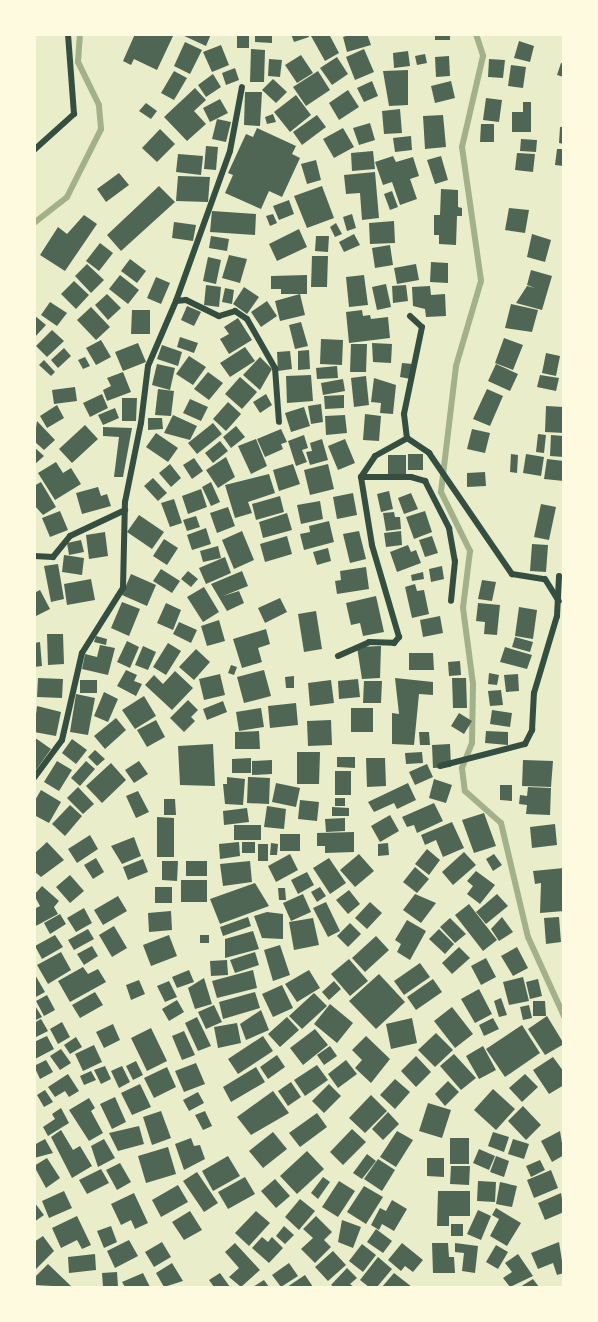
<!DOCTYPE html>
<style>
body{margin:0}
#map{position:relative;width:598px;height:1322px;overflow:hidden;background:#e9edc9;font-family:Literata,serif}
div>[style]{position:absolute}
.stream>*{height:6px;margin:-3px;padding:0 3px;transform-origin:3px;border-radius:3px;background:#a3b18a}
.building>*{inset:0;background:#4f6655}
.minor>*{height:6px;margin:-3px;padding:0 3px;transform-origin:3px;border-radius:3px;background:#344e41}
span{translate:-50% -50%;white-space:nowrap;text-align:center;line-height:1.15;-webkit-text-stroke:6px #fefae0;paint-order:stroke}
.frame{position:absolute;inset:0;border:36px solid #fefae0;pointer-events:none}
</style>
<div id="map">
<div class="stream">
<div style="left:476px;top:34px;width:23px;rotate:72deg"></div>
<div style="left:483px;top:56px;width:93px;rotate:103deg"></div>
<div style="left:462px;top:147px;width:135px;rotate:81.9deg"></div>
<div style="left:481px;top:281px;width:89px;rotate:106.4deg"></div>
<div style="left:456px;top:366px;width:127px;rotate:96.8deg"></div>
<div style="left:441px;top:492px;width:66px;rotate:63.8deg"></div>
<div style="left:470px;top:551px;width:57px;rotate:97deg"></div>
<div style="left:463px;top:608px;width:77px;rotate:82.5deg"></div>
<div style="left:473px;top:684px;width:59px;rotate:91deg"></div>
<div style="left:472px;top:743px;width:27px;rotate:112deg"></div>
<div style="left:462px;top:768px;width:23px;rotate:83deg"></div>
<div style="left:465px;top:791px;width:48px;rotate:41.6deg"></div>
<div style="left:501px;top:823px;width:117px;rotate:76.7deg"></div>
<div style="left:528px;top:937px;width:87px;rotate:65.5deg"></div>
<div style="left:34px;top:223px;width:42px;rotate:-38.2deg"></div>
<div style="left:67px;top:197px;width:76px;rotate:-63.4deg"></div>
<div style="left:101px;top:129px;width:24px;rotate:-95deg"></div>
<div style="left:99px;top:105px;width:48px;rotate:-116deg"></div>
<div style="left:78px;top:62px;width:28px;rotate:-86deg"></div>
</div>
<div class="building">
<div style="clip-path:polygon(135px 34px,174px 34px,157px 70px,134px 59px,131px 65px,123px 61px)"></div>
<div style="clip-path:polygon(180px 34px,211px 34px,206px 46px)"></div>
<div style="clip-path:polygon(255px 34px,272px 34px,272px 43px,255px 42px)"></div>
<div style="clip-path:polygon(291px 34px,308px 34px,309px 37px,294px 42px)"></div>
<div style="clip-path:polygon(314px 34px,329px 34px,339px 53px,325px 61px,311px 36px)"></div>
<div style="clip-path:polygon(352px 34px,367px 34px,371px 45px,347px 52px,343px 37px)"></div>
<div style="clip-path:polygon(435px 34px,450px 34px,450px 40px,435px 40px)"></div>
<div style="clip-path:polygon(237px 36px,249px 36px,249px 48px,237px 48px)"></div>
<div style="clip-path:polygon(519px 41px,534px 46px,530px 62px,514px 58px)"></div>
<div style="clip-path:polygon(185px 42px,202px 50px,190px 74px,174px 66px)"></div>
<div style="clip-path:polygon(221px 45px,229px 65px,212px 72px,203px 52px)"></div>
<div style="clip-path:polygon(251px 49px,265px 50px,264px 82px,250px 82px)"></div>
<div style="clip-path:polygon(364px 49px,374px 72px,355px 80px,346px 57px)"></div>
<div style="clip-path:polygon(408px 51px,410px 66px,394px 68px,393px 53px)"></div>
<div style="clip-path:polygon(425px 54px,427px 63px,417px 65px,415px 56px)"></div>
<div style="clip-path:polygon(301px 55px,313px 73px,297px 83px,285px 65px)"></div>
<div style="clip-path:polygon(449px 56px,450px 76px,436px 77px,435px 57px)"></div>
<div style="clip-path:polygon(337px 57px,348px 74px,332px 85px,320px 68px)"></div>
<div style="clip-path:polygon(269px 59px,282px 60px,280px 77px,268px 76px)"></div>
<div style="clip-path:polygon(489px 59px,505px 60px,503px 78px,488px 77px)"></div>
<div style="clip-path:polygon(561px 63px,564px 64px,564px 77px,557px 75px)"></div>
<div style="clip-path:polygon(511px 65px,526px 67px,523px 88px,508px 86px)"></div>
<div style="clip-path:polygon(235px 68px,239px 80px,226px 85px,222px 73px)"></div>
<div style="clip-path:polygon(408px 70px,408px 105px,389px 106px,383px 71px)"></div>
<div style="clip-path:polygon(174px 71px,187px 78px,174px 100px,161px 93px)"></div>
<div style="clip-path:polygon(318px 71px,330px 90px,306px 106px,293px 87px)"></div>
<div style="clip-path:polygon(213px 74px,221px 87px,206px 97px,198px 85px)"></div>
<div style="clip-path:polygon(273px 79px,287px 92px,276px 103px,262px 90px)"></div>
<div style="clip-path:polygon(372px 81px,378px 96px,364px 102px,357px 88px)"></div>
<div style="clip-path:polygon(451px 81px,455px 98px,435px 103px,431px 86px)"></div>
<div style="clip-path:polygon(195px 88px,206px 100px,194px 111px,206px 124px,187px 141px,164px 117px)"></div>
<div style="clip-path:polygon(348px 90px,359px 107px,339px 120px,329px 103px)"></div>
<div style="clip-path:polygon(245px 92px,262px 92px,260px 126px,244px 125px)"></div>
<div style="clip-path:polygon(296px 95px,311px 115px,290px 132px,274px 112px)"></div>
<div style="clip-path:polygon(486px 98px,502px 100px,499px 122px,483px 120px)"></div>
<div style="clip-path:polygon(220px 99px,228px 113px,210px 122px,203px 108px)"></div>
<div style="clip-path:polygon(523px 102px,531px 102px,531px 132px,512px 132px,512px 112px,523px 112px)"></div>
<div style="clip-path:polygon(146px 103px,157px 111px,151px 119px,139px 111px)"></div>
<div style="clip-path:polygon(400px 109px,402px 133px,384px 134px,382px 111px)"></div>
<div style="clip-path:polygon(273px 114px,276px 122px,267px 124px,265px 117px)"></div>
<div style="clip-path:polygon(317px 115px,326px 127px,302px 145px,293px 132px)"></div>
<div style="clip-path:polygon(443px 115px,446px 147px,425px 149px,423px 116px)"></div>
<div style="clip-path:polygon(217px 119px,231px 122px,226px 142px,212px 139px)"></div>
<div style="clip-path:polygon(370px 123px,375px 140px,359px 145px,353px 128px)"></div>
<div style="clip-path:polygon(481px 124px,494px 124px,494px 142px,480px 142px)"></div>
<div style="clip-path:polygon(560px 127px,564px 127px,564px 144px,559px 143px)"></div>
<div style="clip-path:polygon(257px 128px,296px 146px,292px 154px,300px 158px,282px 197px,269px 191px,261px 209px,225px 193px,233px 175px,228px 173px,246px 134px,253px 137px)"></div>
<div style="clip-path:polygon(343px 128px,354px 147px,334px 158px,323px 139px)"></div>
<div style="clip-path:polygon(160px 129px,175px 144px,157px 162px,142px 148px)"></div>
<div style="clip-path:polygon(411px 136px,412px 150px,395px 152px,393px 138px)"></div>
<div style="clip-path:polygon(521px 139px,537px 140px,536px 152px,520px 151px)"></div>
<div style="clip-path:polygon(206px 146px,218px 147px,216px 170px,204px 169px)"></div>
<div style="clip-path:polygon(557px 149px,564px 149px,564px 166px,555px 165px)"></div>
<div style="clip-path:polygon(373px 151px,375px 169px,352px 171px,351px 153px)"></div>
<div style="clip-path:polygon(517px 153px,535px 154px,533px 172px,515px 170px)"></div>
<div style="clip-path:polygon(178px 154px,203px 156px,201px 175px,176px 172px)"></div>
<div style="clip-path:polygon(393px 156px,396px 162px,413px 157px,419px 176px,410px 179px,417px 199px,400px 205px,392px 182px,383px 185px,375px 162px)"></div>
<div style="clip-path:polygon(441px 156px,448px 180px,435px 184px,427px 160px)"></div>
<div style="clip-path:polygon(316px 160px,321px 180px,307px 184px,301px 164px)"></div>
<div style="clip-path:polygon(375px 172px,379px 218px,362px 220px,360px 193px,346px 194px,344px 175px)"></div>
<div style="clip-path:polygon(119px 173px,129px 185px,106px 202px,97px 189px)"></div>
<div style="clip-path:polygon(178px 176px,210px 177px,208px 202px,176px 201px)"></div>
<div style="clip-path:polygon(159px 186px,175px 202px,121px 251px,107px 235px)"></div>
<div style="clip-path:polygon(322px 186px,334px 218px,307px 228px,294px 196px)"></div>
<div style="clip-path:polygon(441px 189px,458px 190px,458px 207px,462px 208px,462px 216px,457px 216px,456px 245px,439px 244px,439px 235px,434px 235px,434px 215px,440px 215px)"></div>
<div style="clip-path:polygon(392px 191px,398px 207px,390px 210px,384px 194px)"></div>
<div style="clip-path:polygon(289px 200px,294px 214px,279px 220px,273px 206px)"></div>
<div style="clip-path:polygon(509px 208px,529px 210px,525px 233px,505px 230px)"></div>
<div style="clip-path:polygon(212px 211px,256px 214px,255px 235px,210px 232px)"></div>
<div style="clip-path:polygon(273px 214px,277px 223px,270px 226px,266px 216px)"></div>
<div style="clip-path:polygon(352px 214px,356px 228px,347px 231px,343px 217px)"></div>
<div style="clip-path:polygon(84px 215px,97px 224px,65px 271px,40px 255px,58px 227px,67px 234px)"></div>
<div style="clip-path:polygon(394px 221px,395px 243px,370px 244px,369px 223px)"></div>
<div style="clip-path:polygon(174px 222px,196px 225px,193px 241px,172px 238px)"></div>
<div style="clip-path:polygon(336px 223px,342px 234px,335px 237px,330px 227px)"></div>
<div style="clip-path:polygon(299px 229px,307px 247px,277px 261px,269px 244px)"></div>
<div style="clip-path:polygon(354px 234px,360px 245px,344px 252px,339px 242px)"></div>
<div style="clip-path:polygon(532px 234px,551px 240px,545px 262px,527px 257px)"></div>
<div style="clip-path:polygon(211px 236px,229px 239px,227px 251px,209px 248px)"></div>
<div style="clip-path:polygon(316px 236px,329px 236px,328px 252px,315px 251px)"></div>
<div style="clip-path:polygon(100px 243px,113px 253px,99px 271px,86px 261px)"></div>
<div style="clip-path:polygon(390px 245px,393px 265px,375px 268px,372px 248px)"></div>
<div style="clip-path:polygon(229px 255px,247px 259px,240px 283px,222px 278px)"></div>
<div style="clip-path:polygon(312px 256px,328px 256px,327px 287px,311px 287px)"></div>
<div style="clip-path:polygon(208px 257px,221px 260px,216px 284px,203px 281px)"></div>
<div style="clip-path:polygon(130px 259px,146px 271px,137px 283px,121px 271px)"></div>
<div style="clip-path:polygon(431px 262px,448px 263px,448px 283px,430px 282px)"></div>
<div style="clip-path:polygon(87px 264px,104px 280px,91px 293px,75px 276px)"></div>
<div style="clip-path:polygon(416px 264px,419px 280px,397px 284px,394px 268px)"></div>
<div style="clip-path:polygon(531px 270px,552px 276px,542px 310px,516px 303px,527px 286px,535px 288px,527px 285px)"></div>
<div style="clip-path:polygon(120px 275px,139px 290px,128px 304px,109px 289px)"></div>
<div style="clip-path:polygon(307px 275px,307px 294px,281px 294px,281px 289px,271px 289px,271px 276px)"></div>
<div style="clip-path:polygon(364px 275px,368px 305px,349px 307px,346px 277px)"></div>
<div style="clip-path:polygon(156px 277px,170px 283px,161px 304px,147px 298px)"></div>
<div style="clip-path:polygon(74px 281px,89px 295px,76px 309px,61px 294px)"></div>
<div style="clip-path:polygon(386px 284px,391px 307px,377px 310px,372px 287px)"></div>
<div style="clip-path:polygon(206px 285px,221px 287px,219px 307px,204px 305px)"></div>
<div style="clip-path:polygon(406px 285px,408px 301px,393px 303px,392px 286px)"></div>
<div style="clip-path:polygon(430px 286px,431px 295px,445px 294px,446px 316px,426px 317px,425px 309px,413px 306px,412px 287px)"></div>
<div style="clip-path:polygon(244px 287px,259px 297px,247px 314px,233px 304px)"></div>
<div style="clip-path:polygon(225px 288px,234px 290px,232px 304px,222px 302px)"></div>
<div style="clip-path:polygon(107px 294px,121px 308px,108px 320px,95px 305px)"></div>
<div style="clip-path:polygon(300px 294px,305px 315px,280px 321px,275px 301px)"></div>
<div style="clip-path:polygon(267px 301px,277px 316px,261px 327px,251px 312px)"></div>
<div style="clip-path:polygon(50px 302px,67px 313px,57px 326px,41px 315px)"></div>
<div style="clip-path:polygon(511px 304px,538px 310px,532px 332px,505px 328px)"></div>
<div style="clip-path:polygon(187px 306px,201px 312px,194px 326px,181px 320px)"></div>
<div style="clip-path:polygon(91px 307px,110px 327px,96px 340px,77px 320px)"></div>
<div style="clip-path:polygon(132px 310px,150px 310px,150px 334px,131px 334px)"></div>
<div style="clip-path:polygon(362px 310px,363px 316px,370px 315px,371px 319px,388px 317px,390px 338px,349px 343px,346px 312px)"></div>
<div style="clip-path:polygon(34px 315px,46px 325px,34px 338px)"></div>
<div style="clip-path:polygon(238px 318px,252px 340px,229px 354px,220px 339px,229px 334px,224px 327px)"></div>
<div style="clip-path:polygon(301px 322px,308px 346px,295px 349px,289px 325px)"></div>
<div style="clip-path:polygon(52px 330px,64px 341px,47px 357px,36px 346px)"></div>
<div style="clip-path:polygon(180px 337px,198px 343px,194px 353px,177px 347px)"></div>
<div style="clip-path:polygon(504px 338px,523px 345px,513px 370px,495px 363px)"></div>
<div style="clip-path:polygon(321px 339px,343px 340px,342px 365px,320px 364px)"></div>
<div style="clip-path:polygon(101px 340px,111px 357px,96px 365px,86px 348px)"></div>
<div style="clip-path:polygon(138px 343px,146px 362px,123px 371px,115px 352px)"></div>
<div style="clip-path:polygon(372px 343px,392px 344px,391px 363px,373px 362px)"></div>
<div style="clip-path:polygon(351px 344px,367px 344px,366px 372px,350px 372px)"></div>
<div style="clip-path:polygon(162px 345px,182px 352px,178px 366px,157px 359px)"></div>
<div style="clip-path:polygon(245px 347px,255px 361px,230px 377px,220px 363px)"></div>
<div style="clip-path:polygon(64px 348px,71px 356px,58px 368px,51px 360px)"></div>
<div style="clip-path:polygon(309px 350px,310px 369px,298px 370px,298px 351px)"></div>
<div style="clip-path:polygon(290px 351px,292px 369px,278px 371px,277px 352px)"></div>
<div style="clip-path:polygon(546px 353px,560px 356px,556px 376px,542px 373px)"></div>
<div style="clip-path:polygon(189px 356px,206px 367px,193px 385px,176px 374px)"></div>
<div style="clip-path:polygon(85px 357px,90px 366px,83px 369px,78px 360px)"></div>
<div style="clip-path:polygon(260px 357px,272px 369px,260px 390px,243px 375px)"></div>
<div style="clip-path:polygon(44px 360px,55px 372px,51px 376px,39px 365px)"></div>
<div style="clip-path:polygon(402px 363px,413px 364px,411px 379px,400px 377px)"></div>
<div style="clip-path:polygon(157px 364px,175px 368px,170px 390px,152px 385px)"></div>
<div style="clip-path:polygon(496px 364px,518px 374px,510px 391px,488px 381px)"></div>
<div style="clip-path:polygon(337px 366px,338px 378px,317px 379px,316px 368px)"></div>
<div style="clip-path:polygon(123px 372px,131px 392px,107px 401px,103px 390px,111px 386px,107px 378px)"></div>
<div style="clip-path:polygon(208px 372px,223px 383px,209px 400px,194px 389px)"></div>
<div style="clip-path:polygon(311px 375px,313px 401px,287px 403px,286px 376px)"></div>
<div style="clip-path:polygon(540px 375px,559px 378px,556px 391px,537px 387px)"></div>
<div style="clip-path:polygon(366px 376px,369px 405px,354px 407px,351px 378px)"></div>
<div style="clip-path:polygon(240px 377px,257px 392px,242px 409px,225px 394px)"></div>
<div style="clip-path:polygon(374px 378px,396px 385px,393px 414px,380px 413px,381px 403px,371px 402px)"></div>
<div style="clip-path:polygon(343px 379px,345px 391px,323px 395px,321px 383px)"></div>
<div style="clip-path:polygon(75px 387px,77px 401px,54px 404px,52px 390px)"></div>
<div style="clip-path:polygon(158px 389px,174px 391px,171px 416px,155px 415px)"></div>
<div style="clip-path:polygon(487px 389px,503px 396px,490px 426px,473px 419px)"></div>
<div style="clip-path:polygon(102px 394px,108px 408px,90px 417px,83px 403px)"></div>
<div style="clip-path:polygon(266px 394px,272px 405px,260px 413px,253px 402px)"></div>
<div style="clip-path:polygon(344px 395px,344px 408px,325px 409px,324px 396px)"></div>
<div style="clip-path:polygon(122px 398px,137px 398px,136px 421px,122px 421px)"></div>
<div style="clip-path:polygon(190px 399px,208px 407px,201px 421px,183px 413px)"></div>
<div style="clip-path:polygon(228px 402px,241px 414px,226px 431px,213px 419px)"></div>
<div style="clip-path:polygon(321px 404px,323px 422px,311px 424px,308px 406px)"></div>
<div style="clip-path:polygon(57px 405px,64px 418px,47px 428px,40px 416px)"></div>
<div style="clip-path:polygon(546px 406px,564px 407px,564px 433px,545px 432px)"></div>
<div style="clip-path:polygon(304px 407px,310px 426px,291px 432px,285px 413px)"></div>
<div style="clip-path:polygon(115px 408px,119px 418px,103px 425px,98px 415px)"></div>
<div style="clip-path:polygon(365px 414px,381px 416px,379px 441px,363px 440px)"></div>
<div style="clip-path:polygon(173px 415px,197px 426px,190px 440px,164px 433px)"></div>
<div style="clip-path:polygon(345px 415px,347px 433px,326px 435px,325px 416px)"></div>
<div style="clip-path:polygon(148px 418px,162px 418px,163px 429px,148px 430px)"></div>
<div style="clip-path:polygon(37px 421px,55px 440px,44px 450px,34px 441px)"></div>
<div style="clip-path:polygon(213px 423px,222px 434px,197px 454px,188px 443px)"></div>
<div style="clip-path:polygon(85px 425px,98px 439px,72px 463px,59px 449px)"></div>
<div style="clip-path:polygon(236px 426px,245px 437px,231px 448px,223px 437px)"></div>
<div style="clip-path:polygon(103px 427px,132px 428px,123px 477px,114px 477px,119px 437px,103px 436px)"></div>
<div style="clip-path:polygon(281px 429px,287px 442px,281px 444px,283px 449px,265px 457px,257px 439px)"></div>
<div style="clip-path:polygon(472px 429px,490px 433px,485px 453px,467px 449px)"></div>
<div style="clip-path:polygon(156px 433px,178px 448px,168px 462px,146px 447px)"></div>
<div style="clip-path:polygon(538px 434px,546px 435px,544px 453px,536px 452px)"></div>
<div style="clip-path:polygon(304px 435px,308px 448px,302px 450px,307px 462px,296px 466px,288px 441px)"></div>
<div style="clip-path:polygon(551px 435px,564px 436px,564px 457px,550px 456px)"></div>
<div style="clip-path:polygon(256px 439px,267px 466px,251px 474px,238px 446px)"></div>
<div style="clip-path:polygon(322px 439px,328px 460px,310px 465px,306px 452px,312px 451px,310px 443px)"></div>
<div style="clip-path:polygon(345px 439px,355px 463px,338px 470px,328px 446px)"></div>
<div style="clip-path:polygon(220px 441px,228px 451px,213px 463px,205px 453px)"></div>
<div style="clip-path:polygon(34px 447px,44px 456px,34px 465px)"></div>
<div style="clip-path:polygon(408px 454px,423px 454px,423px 470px,408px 470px)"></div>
<div style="clip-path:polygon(511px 454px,518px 455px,517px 473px,510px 472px)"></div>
<div style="clip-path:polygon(526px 454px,544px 457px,541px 476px,523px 473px)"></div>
<div style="clip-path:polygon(388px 455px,406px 455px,406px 474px,388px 474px)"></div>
<div style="clip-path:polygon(226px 457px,235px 477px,218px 488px,206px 470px)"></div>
<div style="clip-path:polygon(194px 458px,203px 471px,192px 479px,183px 465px)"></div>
<div style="clip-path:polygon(547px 459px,564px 461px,564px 481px,544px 479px)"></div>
<div style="clip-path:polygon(56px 462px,63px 473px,71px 468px,81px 484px,55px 500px,38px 473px)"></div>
<div style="clip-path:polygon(170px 464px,181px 478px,171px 487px,159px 473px)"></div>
<div style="clip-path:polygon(293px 464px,300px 484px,279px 491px,273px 470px)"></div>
<div style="clip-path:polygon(328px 464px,334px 489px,310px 495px,304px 470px)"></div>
<div style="clip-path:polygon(485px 472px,486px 486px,467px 487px,467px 473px)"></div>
<div style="clip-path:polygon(269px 474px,275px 493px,248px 502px,252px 513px,235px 518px,225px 485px)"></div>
<div style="clip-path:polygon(153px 478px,167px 493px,158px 501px,144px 486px)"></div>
<div style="clip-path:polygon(41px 482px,56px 507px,43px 515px,34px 505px,34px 486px)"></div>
<div style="clip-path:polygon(211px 482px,220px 502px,211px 506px,202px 487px)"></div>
<div style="clip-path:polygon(98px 487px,101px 496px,107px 494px,111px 506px,82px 514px,76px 493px)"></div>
<div style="clip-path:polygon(201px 489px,207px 507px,188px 514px,182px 496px)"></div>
<div style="clip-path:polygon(389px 491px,393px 509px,381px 512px,377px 494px)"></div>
<div style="clip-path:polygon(353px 493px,357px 515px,337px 519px,333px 497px)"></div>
<div style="clip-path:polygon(411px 493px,418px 509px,404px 514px,398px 498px)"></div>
<div style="clip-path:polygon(280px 496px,284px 512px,256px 520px,252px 504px)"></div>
<div style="clip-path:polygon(174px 499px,182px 523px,170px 527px,161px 503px)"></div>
<div style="clip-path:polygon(320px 501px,323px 519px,301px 524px,297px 505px)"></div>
<div style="clip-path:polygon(541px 504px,556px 507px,549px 540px,534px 537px)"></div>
<div style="clip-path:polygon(228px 507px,235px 526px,217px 533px,210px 513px)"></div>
<div style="clip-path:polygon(60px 511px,68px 530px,50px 537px,42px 518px)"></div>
<div style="clip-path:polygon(425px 511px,432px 532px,414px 539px,406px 517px)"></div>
<div style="clip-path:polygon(394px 512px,395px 517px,400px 517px,401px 529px,386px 531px,383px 513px)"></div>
<div style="clip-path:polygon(287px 513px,292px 530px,263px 538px,259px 522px)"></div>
<div style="clip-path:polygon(139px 515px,164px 532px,152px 549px,127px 532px)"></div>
<div style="clip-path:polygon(196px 516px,200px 527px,187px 531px,183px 520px)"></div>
<div style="clip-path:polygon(329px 521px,334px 542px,304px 550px,300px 534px,310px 532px,309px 526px)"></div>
<div style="clip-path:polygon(206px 528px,211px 544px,192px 550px,187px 535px)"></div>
<div style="clip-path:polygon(242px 531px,254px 560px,234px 569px,222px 540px)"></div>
<div style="clip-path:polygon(359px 531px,366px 559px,350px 563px,343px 534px)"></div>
<div style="clip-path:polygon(401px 531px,402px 545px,386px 547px,384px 533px)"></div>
<div style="clip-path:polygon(105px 532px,108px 556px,89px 559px,86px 535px)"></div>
<div style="clip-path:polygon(287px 536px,292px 554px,265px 562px,260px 544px)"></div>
<div style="clip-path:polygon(432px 536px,438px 553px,425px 557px,419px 540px)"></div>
<div style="clip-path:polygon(164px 539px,178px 548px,167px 565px,153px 556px)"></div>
<div style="clip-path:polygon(81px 540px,84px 552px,69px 555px,67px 543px)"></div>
<div style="clip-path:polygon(532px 544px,548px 545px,546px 572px,530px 571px)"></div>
<div style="clip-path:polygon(408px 545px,411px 552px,416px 550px,421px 563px,397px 572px,390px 552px)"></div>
<div style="clip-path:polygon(218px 546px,221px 558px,203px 562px,200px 551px)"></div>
<div style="clip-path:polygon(328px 548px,331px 561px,317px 565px,313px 552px)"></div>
<div style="clip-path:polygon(64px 555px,84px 558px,82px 575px,62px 572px)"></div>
<div style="clip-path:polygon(225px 557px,231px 573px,206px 584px,199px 568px)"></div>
<div style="clip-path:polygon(58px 564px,64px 599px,51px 602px,44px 566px)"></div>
<div style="clip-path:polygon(442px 566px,444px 579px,431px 582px,429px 569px)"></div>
<div style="clip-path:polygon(366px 567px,369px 589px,337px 594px,335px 581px,341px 580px,340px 571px)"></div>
<div style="clip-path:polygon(161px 569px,180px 581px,172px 593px,153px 581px)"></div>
<div style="clip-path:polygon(188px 571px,198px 579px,191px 587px,181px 579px)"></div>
<div style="clip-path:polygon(242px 571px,248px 586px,223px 596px,239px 591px,244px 603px,227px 611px,211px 584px)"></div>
<div style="clip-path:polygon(423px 572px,424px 579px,412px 581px,411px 575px)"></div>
<div style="clip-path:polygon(131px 574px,156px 585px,147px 606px,122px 595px)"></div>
<div style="clip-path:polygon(91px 579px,95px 600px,67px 605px,64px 584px)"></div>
<div style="clip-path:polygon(482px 580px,496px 582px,492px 601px,478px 599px)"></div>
<div style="clip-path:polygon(415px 584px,417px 591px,424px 590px,429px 614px,412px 618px,405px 587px)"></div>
<div style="clip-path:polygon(204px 587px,219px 612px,203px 622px,187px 597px)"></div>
<div style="clip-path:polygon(40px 590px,50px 609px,34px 617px,34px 593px)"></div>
<div style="clip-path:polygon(376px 596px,384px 632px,363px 636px,360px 623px,351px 625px,346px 603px)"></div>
<div style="clip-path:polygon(280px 598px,287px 612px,265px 623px,258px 608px)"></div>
<div style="clip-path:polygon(122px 602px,140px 609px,129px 636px,111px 628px)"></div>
<div style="clip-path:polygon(166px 603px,181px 610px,173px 630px,157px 623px)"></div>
<div style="clip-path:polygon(478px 603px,500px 605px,497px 635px,484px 634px,485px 622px,476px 621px)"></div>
<div style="clip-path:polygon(519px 607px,537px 610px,533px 639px,515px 636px)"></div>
<div style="clip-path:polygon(316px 611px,322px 649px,304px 652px,298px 614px)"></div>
<div style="clip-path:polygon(440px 616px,443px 633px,423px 637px,420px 620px)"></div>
<div style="clip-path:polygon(219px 620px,225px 641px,207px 646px,201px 626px)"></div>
<div style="clip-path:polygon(179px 622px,197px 630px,191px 643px,173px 634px)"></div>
<div style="clip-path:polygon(266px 629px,270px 644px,258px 648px,262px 662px,242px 668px,233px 639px)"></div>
<div style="clip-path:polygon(47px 634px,63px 634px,64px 664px,48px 665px)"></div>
<div style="clip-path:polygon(96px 636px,107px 639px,106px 645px,94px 642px)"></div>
<div style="clip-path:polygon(515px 637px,533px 642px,530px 652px,512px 647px)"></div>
<div style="clip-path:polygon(127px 641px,139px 647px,130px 668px,117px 662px)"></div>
<div style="clip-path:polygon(40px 642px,42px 666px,34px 667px,34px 643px)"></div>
<div style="clip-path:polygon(168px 643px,181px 651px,166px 675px,153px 667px)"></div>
<div style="clip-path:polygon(100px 645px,115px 648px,108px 675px,82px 669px,85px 654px,97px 657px)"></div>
<div style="clip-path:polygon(143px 646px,156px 652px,148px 670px,135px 665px)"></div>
<div style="clip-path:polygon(381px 646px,380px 678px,362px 679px,357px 647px)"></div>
<div style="clip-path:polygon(505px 647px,532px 655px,527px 669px,500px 662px)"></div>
<div style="clip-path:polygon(196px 649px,210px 662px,194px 680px,179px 667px)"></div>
<div style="clip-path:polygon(409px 653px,433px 653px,434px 670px,409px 670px)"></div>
<div style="clip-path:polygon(460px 661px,461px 675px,449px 676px,448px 662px)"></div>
<div style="clip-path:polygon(231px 665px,237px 667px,234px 675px,228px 673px)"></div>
<div style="clip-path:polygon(126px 670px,137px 675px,134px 681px,142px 684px,136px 696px,117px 686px)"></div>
<div style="clip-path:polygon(264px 670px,271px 696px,244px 703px,237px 677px)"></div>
<div style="clip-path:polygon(175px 671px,193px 688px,172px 710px,145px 685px,154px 675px,163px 684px)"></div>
<div style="clip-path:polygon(489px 673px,499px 675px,497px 685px,488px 684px)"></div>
<div style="clip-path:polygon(220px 674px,225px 695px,204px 700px,199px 679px)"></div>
<div style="clip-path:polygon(518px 674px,519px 691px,506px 692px,504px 675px)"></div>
<div style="clip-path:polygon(294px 676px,294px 688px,286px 688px,285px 677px)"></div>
<div style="clip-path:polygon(38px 678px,63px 679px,62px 698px,37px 697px)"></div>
<div style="clip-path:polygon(395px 678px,433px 682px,433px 695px,419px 694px,414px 745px,392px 744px,392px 713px,399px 714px)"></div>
<div style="clip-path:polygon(452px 678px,466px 678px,467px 708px,453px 708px)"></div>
<div style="clip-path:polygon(358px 679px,360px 697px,339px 699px,338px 681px)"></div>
<div style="clip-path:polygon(80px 680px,97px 680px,97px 693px,80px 693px)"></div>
<div style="clip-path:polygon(331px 680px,334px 703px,310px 706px,308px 683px)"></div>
<div style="clip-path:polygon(364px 681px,382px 681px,381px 703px,363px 703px)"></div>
<div style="clip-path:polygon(501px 690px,503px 705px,490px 706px,488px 691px)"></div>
<div style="clip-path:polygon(104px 692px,118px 699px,108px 722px,94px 716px)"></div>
<div style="clip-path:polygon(76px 694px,95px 698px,88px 735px,70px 732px)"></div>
<div style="clip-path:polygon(144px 696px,156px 716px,135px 729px,122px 710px)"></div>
<div style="clip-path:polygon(188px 700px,198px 710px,191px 717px,195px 721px,184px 732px,170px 718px)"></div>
<div style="clip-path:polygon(223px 701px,227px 712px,207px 720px,203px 709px)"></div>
<div style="clip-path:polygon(296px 703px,298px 725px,270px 728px,268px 706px)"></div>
<div style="clip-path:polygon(37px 706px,61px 712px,56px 736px,34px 732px)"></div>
<div style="clip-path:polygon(261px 708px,264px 727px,239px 731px,236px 712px)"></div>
<div style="clip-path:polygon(351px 708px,373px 708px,373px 732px,351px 732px)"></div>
<div style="clip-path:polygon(492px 710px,512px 713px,510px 727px,490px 724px)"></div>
<div style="clip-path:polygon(459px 713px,472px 721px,464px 734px,451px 726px)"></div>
<div style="clip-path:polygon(116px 718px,126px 730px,105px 749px,94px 736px)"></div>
<div style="clip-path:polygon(156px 720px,165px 737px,147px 747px,137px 730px)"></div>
<div style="clip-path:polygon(331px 720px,332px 745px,308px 746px,307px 721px)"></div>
<div style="clip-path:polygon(259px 731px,260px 749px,235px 749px,235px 732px)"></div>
<div style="clip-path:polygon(486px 731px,508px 732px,508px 745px,485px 743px)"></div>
<div style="clip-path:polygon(419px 732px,429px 732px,430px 745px,420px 745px)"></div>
<div style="clip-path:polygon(34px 737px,51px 749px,36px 770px,34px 769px)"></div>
<div style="clip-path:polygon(72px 739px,87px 750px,76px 764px,62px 753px)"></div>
<div style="clip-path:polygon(213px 744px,215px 786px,180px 785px,178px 746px)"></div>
<div style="clip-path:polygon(450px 744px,451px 767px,433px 768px,432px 745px)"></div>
<div style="clip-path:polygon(95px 750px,105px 759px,97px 766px,88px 757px)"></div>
<div style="clip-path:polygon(297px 752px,320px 752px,319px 784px,297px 784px)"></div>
<div style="clip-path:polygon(422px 752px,423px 763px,406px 764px,405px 753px)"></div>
<div style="clip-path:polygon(337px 757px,355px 757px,355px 768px,337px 767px)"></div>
<div style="clip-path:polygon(251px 758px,251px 773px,232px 773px,232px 759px)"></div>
<div style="clip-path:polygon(366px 758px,385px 758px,386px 786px,367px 787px)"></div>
<div style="clip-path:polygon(272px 760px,272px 774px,252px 775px,252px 761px)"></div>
<div style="clip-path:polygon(523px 760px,553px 761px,551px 787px,522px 786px)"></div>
<div style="clip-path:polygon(57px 761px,72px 770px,59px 791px,44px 782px)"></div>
<div style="clip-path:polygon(86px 761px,95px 769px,80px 786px,71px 778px)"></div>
<div style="clip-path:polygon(139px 761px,148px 774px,134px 783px,125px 770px)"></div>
<div style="clip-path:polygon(111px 763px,126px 780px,102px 803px,86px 786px)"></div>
<div style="clip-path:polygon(427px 764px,433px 777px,415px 785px,409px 772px)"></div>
<div style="clip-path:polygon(335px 771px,351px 771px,351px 795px,335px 795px)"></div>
<div style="clip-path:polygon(227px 777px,245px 779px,243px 805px,225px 804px,223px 784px,227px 784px)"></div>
<div style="clip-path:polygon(248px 777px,270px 778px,269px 804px,247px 803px)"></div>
<div style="clip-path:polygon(434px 779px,452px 785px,446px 803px,429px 798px)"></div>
<div style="clip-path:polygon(276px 783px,300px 788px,296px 807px,272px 802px)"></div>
<div style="clip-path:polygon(408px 783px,416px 800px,397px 809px,394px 803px,374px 812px,368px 802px)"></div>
<div style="clip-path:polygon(500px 785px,512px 785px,512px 801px,500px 800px)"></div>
<div style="clip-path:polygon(78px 787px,94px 804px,83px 814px,67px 798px)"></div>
<div style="clip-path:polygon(528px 787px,551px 788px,550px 815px,526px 814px,527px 805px,519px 804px,520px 795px,527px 796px)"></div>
<div style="clip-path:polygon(41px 790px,61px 802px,49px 823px,34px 815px,34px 802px)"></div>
<div style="clip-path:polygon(138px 791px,149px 812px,136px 818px,126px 796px)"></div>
<div style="clip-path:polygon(335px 798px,345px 798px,345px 806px,335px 806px)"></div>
<div style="clip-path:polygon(164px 799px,175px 799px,176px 815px,164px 815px)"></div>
<div style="clip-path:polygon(300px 800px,319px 802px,317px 821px,298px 819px)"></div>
<div style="clip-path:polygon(434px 803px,443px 821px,417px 833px,414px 825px,407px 827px,402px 817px)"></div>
<div style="clip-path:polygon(70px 805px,82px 816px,65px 836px,52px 824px)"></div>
<div style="clip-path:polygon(267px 806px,286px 809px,284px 829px,264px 827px)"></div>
<div style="clip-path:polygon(332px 807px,349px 808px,349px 816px,332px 816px)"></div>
<div style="clip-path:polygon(247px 808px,249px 822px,224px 825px,223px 811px)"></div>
<div style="clip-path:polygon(484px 813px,496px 846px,474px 853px,462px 820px)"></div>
<div style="clip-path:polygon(390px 815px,399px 831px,380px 842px,371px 826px)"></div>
<div style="clip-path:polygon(157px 817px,174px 818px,174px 857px,157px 857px)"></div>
<div style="clip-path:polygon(345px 818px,345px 831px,326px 832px,325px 819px)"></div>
<div style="clip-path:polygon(452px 822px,464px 848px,443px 857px,436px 840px,425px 845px,421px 835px)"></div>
<div style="clip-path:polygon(555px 824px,557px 845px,532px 848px,530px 827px)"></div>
<div style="clip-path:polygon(234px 825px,261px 825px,261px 840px,234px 840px)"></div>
<div style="clip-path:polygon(354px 832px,354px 852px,325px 853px,325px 846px,317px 846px,317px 833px)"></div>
<div style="clip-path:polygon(280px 834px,300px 834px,300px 851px,280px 851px)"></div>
<div style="clip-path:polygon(90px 835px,98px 849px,77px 863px,68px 849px)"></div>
<div style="clip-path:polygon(134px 837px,141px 856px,122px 864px,111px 846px)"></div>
<div style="clip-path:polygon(47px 842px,64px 860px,41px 877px,34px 871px,34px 854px)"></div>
<div style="clip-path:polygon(239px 842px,240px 856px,220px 859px,219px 844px)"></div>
<div style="clip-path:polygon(242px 842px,255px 842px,255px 853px,242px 853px)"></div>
<div style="clip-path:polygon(271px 843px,278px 844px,277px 855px,270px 855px)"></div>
<div style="clip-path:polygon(388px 843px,389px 855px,378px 856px,378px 844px)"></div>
<div style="clip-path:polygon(258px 844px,268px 844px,268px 861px,258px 861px)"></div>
<div style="clip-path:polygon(427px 849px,440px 860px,429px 875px,415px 864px)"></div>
<div style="clip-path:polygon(464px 852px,476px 865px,453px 885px,442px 872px)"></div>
<div style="clip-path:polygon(290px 854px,298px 870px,276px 882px,268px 866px)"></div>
<div style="clip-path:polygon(359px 854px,374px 871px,355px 887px,340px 870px)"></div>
<div style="clip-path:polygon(494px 854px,502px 865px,493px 871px,486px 859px)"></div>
<div style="clip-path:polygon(96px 858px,104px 872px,93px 879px,84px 865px)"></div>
<div style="clip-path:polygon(329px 858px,346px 883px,330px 894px,313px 868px)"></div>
<div style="clip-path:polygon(143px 859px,148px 872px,128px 880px,123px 867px)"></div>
<div style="clip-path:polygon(162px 861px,178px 861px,177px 881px,162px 880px)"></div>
<div style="clip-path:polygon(186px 861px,207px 861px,207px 876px,186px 876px)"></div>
<div style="clip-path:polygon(250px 861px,252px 882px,223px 886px,220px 864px)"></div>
<div style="clip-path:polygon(415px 867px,429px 879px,417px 893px,403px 882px)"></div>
<div style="clip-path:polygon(564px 868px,564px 911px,540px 913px,541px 883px,535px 884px,533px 871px)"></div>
<div style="clip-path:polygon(476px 871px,495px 885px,480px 904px,467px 894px,473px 886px,467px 881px)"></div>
<div style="clip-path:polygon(307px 872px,314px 885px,298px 894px,291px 880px)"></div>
<div style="clip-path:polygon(70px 875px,84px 891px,70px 903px,56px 887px)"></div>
<div style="clip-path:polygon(181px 880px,207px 880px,207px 902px,181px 902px)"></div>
<div style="clip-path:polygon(255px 883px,269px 906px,220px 924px,210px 899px)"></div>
<div style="clip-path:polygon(42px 886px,59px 901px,54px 907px,58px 914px,34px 927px,34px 909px,40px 906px,34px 895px)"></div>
<div style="clip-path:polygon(155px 887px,172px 887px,172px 903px,155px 903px)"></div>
<div style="clip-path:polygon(320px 887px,326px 896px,317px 902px,311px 892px)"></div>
<div style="clip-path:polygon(278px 888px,285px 888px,286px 900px,279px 900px)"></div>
<div style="clip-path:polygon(349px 890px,360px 904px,348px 914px,336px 900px)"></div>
<div style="clip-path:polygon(303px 894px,311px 912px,291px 921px,283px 903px)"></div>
<div style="clip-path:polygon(415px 894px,436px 903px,421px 923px,403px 910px)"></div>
<div style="clip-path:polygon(497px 894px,508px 906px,486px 924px,476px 912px)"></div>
<div style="clip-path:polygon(118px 896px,127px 911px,103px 925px,94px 910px)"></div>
<div style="clip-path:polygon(326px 902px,340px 931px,328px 937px,313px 908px)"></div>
<div style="clip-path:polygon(370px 902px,382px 913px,367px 929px,355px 918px)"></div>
<div style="clip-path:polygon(469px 904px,497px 940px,483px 951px,455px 915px)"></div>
<div style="clip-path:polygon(84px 908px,92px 923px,76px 932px,67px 918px)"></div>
<div style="clip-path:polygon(171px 911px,172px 930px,149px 932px,148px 913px)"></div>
<div style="clip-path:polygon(267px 912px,283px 914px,283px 939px,262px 938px,254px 916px)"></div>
<div style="clip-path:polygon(60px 914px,66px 924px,50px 934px,44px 923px)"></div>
<div style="clip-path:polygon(248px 917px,251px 926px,223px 936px,220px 927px)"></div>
<div style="clip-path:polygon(502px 917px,513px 932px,499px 941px,491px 929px)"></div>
<div style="clip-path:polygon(559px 917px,561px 942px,546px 944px,544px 918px)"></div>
<div style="clip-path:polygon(313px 918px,319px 945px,294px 950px,289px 922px)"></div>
<div style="clip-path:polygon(450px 918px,466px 934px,455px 943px,440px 927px)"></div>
<div style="clip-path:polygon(407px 920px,426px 931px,410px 960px,397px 952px,401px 944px,395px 940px)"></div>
<div style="clip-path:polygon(350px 923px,361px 934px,348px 947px,337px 936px)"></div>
<div style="clip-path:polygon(114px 926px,127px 948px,112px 957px,99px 935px)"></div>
<div style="clip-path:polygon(88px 929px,94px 939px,74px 950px,68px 940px)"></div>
<div style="clip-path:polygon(439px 929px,454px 944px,445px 954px,429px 939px)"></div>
<div style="clip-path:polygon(253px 931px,259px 949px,225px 958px,225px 939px)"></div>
<div style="clip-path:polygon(55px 935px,63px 947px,42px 959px,35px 946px)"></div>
<div style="clip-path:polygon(169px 935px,177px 956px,151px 966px,143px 945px)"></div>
<div style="clip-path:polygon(200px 935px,209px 935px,209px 943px,200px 943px)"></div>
<div style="clip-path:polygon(376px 936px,389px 950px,365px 972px,352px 958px)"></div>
<div style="clip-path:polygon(280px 945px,290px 975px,273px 981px,264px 950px)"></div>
<div style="clip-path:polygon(92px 946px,98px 956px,84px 965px,77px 954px)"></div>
<div style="clip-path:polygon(459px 947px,470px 958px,452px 974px,442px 963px)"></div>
<div style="clip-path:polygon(517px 947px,528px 968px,513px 976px,501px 956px)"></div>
<div style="clip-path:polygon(61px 952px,71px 970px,48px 984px,37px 965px)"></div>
<div style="clip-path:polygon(255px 952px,259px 965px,235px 973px,230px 960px)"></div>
<div style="clip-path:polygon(486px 958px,496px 977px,481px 985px,471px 966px)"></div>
<div style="clip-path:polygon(349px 959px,368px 981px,350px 996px,331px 974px)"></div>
<div style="clip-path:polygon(227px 960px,228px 975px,211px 976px,210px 961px)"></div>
<div style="clip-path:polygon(420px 963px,430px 977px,404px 995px,394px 981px)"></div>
<div style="clip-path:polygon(83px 967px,88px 974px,98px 969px,106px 982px,70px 1002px,58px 981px)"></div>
<div style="clip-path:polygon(189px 970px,194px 982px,177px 988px,172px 977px)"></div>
<div style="clip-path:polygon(253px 970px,257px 988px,217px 998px,212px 981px)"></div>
<div style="clip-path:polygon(309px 970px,320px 988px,297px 1002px,285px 984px)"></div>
<div style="clip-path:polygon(34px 973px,45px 992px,34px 998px)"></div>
<div style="clip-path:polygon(379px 974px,405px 1002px,376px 1029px,349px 1001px)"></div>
<div style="clip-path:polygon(523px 977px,529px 1001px,509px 1005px,503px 982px)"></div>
<div style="clip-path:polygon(204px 978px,212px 1004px,195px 1009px,188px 988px)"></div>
<div style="clip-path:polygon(433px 979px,442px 992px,416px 1010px,407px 997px)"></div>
<div style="clip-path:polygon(538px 979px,542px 996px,530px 999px,526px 982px)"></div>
<div style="clip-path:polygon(139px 980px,145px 994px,131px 1000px,126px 985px)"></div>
<div style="clip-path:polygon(169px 981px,177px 997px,165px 1002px,157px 986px)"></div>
<div style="clip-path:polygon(334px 981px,341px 989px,329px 1000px,322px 992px)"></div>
<div style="clip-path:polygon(282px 985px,293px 1008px,273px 1017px,262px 994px)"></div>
<div style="clip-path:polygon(479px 989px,492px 1014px,475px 1023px,461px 999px)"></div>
<div style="clip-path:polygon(95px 992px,103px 1005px,80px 1018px,72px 1005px)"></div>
<div style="clip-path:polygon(255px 992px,260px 1008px,223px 1019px,219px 1002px)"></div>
<div style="clip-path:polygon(314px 993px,327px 1006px,302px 1029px,289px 1016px)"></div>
<div style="clip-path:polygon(47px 995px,55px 1010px,44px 1016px,36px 1001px)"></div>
<div style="clip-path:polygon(501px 998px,507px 1015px,499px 1017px,494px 1001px)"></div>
<div style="clip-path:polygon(177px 1000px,184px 1012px,169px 1021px,162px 1009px)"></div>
<div style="clip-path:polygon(533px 1001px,545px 1001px,546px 1016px,533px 1016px)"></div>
<div style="clip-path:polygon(34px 1004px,42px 1017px,34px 1021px)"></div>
<div style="clip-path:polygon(330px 1004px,353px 1023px,337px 1043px,314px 1024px)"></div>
<div style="clip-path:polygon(214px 1005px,222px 1022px,206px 1029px,198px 1012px)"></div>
<div style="clip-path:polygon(529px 1005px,532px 1018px,523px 1020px,520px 1007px)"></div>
<div style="clip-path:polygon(452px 1007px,473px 1034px,455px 1048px,434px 1021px)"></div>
<div style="clip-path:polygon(261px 1010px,269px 1030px,246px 1040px,240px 1024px)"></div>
<div style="clip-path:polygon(547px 1016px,564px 1044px,545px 1055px,528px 1029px)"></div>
<div style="clip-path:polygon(197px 1017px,211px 1046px,198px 1051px,185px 1023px)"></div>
<div style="clip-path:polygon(287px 1017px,299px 1030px,280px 1047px,268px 1034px)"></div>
<div style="clip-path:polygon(412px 1018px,417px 1043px,391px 1049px,386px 1024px)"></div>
<div style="clip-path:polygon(493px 1018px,499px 1029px,484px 1036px,479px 1025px)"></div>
<div style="clip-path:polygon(41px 1019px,48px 1031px,34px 1038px,34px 1023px)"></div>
<div style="clip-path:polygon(62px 1022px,70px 1037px,58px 1044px,50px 1029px)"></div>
<div style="clip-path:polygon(237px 1023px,241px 1043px,218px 1048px,214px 1027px)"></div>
<div style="clip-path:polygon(113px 1024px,120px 1040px,104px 1048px,96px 1032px)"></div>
<div style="clip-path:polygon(522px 1025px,540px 1053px,505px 1077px,486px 1049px)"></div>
<div style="clip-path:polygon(151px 1028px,167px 1061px,147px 1071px,131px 1038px)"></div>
<div style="clip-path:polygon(315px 1029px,328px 1045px,303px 1065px,290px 1048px)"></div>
<div style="clip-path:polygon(184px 1031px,195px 1055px,182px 1060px,172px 1036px)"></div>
<div style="clip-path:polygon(436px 1033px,453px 1050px,435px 1067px,418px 1050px)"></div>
<div style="clip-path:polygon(47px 1036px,54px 1049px,35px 1059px,34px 1042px)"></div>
<div style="clip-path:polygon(263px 1036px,273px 1051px,238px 1074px,228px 1059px)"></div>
<div style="clip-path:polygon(366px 1036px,390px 1059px,371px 1083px,355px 1068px,362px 1060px,352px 1050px)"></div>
<div style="clip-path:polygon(76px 1037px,82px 1047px,70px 1054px,64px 1045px)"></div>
<div style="clip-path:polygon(94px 1045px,102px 1062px,83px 1071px,75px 1054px)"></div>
<div style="clip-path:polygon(330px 1046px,337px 1056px,324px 1065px,317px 1055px)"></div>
<div style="clip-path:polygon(483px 1046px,496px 1070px,479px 1079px,466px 1056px)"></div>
<div style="clip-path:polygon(61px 1049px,71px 1063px,60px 1070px,50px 1056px)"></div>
<div style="clip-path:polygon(454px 1054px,476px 1078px,461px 1090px,440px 1066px)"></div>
<div style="clip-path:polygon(277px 1055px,285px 1067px,268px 1079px,260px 1067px)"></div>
<div style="clip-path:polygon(416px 1056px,431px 1072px,416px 1087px,401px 1071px)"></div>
<div style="clip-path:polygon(553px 1057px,564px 1072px,564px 1085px,549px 1094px,533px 1070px)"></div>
<div style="clip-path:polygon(46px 1060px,53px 1072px,40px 1079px,34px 1066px)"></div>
<div style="clip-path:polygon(346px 1060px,357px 1074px,338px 1088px,328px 1074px)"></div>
<div style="clip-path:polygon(136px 1061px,143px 1075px,133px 1080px,126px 1066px)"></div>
<div style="clip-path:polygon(196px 1063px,205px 1084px,184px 1092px,175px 1071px)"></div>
<div style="clip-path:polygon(317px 1065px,328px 1080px,305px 1096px,294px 1080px)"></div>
<div style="clip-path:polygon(105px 1066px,111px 1079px,101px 1084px,94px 1070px)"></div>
<div style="clip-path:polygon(122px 1066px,130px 1082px,119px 1088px,111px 1071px)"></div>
<div style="clip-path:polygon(167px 1067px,176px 1087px,154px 1098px,144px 1078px)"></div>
<div style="clip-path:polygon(256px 1067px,265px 1082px,231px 1102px,223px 1087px)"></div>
<div style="clip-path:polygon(91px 1071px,96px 1080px,84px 1085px,80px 1076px)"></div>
<div style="clip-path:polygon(68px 1074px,79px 1091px,69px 1097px,65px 1091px,55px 1097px,48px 1087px)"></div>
<div style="clip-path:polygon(525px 1074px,538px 1087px,522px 1102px,509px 1088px)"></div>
<div style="clip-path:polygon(395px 1079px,410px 1092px,395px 1109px,380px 1095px)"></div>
<div style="clip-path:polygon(448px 1081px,459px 1092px,445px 1106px,435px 1094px)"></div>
<div style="clip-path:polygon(291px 1082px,301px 1097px,288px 1106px,278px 1091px)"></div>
<div style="clip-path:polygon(140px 1084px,151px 1107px,132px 1115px,121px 1093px)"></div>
<div style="clip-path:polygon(329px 1084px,341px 1096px,324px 1113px,312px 1101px)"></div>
<div style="clip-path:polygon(493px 1089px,515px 1109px,496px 1130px,474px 1110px)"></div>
<div style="clip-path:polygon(45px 1090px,53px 1102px,44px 1107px,37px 1095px)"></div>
<div style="clip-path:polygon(273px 1091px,289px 1113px,251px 1135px,237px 1117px)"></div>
<div style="clip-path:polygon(198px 1092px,204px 1103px,189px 1111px,183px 1100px)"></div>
<div style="clip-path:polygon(371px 1095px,387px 1111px,365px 1133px,349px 1118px)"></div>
<div style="clip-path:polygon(115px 1097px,126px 1122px,112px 1129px,100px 1104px)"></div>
<div style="clip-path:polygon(89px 1098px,95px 1108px,91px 1111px,103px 1133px,89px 1141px,69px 1110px)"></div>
<div style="clip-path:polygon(428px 1103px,451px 1110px,442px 1138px,419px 1131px)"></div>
<div style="clip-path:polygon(523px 1106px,541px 1125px,526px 1140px,508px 1121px)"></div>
<div style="clip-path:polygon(61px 1108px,69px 1123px,48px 1136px,43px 1127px,55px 1119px,52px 1114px)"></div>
<div style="clip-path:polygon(161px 1111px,171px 1138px,152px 1145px,143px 1117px)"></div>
<div style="clip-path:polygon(205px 1111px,212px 1126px,203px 1130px,195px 1115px)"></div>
<div style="clip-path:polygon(388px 1112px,399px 1124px,383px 1140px,372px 1129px)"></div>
<div style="clip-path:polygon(317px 1113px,327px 1127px,300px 1147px,289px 1133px)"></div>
<div style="clip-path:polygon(139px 1126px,144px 1144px,118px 1151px,109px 1133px)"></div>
<div style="clip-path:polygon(352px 1129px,366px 1142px,343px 1165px,330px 1152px)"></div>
<div style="clip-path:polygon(61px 1130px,73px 1150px,80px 1146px,92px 1166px,72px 1178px,51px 1137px)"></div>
<div style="clip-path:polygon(397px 1131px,413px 1140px,396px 1167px,380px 1157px)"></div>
<div style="clip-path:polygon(560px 1131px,564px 1155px,552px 1162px,541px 1141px)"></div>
<div style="clip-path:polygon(273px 1132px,287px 1149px,263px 1168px,249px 1151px)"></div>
<div style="clip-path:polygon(493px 1132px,509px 1137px,504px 1152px,488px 1146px)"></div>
<div style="clip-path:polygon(191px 1138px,194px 1146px,200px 1145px,205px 1159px,184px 1170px,175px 1144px)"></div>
<div style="clip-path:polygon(450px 1138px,469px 1138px,469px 1164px,450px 1164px)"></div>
<div style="clip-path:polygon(45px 1139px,53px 1153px,34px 1158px,34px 1145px)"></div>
<div style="clip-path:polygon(104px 1139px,115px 1158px,98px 1167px,91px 1146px)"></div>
<div style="clip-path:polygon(513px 1139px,529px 1144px,524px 1159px,508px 1154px)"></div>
<div style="clip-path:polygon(168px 1147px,176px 1174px,146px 1183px,138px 1156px)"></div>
<div style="clip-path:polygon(479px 1149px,495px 1156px,489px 1170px,473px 1163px)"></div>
<div style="clip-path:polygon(307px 1151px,324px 1169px,297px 1194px,280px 1176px)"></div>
<div style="clip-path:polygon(367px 1154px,376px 1161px,362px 1179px,353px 1173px)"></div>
<div style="clip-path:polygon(228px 1156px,240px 1176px,213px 1191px,202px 1171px)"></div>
<div style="clip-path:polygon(496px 1156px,509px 1161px,504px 1177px,490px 1172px)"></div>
<div style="clip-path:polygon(47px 1158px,60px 1178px,46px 1188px,34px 1166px)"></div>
<div style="clip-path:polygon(427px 1158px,444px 1158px,444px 1177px,427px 1176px)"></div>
<div style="clip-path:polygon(378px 1159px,395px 1170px,382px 1191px,364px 1179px)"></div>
<div style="clip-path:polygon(540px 1160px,545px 1170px,531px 1177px,526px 1166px)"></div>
<div style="clip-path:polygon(120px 1163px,131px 1182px,117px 1190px,106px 1170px)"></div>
<div style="clip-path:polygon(451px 1166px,470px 1166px,469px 1185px,450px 1184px)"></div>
<div style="clip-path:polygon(101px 1169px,109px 1183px,87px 1194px,79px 1180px)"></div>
<div style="clip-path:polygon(551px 1170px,558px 1188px,534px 1198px,527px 1180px)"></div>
<div style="clip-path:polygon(197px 1172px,218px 1203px,204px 1212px,183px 1181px)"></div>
<div style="clip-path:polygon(245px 1177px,255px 1194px,228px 1209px,218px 1192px)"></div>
<div style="clip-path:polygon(323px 1177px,330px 1182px,318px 1199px,311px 1193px)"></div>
<div style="clip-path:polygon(275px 1179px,290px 1196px,276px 1208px,261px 1191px)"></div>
<div style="clip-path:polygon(339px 1181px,355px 1191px,338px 1217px,322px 1207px)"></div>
<div style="clip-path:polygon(478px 1181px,496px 1182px,495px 1202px,477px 1201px)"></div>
<div style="clip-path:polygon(500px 1182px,517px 1186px,512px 1207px,496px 1204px)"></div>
<div style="clip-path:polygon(178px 1185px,188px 1202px,161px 1217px,152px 1200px)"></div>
<div style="clip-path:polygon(364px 1186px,383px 1197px,366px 1224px,347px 1212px)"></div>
<div style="clip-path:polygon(64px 1191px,72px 1208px,49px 1218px,42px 1201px)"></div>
<div style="clip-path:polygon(438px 1191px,470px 1191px,470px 1216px,449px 1216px,449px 1226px,437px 1226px)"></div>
<div style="clip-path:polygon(134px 1193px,148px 1223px,135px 1229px,131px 1220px,121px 1225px,111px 1204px)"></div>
<div style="clip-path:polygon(561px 1193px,564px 1212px,545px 1220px,538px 1203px)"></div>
<div style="clip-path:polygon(300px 1199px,315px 1211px,299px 1230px,285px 1217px)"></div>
<div style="clip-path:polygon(392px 1200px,407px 1209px,394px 1231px,382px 1224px,379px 1230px,371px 1225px,380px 1208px,386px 1211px)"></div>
<div style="clip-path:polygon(34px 1202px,44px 1215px,34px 1222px)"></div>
<div style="clip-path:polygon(496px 1208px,521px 1223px,507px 1246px,490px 1236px,499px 1219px,492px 1215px)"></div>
<div style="clip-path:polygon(478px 1210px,491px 1216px,481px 1240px,467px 1234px)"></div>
<div style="clip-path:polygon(190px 1211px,202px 1230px,184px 1240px,172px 1222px)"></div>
<div style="clip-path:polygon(256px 1211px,270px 1223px,249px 1246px,235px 1233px)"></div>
<div style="clip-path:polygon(77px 1216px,91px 1245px,82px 1249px,77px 1240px,61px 1248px,52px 1228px)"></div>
<div style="clip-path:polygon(316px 1216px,332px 1232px,324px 1240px,331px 1247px,315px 1263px,301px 1249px,313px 1238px,303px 1229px)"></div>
<div style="clip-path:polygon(342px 1220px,361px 1227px,353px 1248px,338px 1242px)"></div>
<div style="clip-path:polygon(451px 1224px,463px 1224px,463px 1236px,451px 1236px)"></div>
<div style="clip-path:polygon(111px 1226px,117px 1242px,104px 1248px,97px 1231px)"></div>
<div style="clip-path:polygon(284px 1226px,294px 1235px,285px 1244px,276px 1236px)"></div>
<div style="clip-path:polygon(376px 1229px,392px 1241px,383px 1253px,367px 1242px)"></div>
<div style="clip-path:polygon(43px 1236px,54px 1251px,34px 1271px,34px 1242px)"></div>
<div style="clip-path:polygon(262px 1237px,268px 1242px,272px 1237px,283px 1248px,269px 1263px,252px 1248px)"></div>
<div style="clip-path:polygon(129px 1240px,138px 1256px,115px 1268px,107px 1251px)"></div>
<div style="clip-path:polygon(162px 1242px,171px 1257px,154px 1267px,145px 1252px)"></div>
<div style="clip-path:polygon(559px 1242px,564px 1273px,557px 1275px,553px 1263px,538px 1269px,531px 1253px)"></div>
<div style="clip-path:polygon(235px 1243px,260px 1270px,241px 1287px,229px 1277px,239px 1268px,225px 1252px)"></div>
<div style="clip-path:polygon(402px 1243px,423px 1260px,413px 1272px,405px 1266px,401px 1271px,388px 1260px)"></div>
<div style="clip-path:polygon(432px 1243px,448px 1243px,449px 1257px,454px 1257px,455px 1273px,433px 1273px)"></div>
<div style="clip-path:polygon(455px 1243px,478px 1246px,475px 1273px,462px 1271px,464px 1253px,455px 1252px)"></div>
<div style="clip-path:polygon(362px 1244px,376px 1255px,363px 1272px,349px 1261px)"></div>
<div style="clip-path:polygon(496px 1245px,508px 1252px,498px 1269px,486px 1262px)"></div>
<div style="clip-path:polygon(333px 1251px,346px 1265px,328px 1281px,315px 1267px)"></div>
<div style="clip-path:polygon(95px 1254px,96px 1270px,69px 1273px,68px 1257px)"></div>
<div style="clip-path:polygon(518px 1254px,533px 1276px,510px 1287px,503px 1278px,512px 1272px,505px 1263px)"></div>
<div style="clip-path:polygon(378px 1257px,392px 1269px,377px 1287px,369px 1287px,360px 1280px)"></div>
<div style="clip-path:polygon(172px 1263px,183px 1281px,164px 1287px,156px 1273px)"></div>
<div style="clip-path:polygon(289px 1263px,298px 1276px,281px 1287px,272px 1275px)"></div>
<div style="clip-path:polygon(48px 1264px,72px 1287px,34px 1285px,34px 1278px)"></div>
<div style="clip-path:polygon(347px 1268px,357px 1278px,350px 1284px,354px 1287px,334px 1287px,331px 1285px)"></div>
<div style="clip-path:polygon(117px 1272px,118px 1287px,103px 1287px,102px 1273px)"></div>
<div style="clip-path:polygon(143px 1273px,150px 1287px,125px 1287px,122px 1282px)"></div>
<div style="clip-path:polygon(220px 1273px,230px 1287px,214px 1287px,209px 1280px)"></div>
<div style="clip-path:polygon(394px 1273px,412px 1287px,382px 1287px)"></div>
<div style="clip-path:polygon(305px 1275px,313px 1287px,287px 1287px)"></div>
<div style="clip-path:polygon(533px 1279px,539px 1287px,520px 1287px)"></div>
<div style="clip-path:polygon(264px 1280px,269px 1287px,253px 1287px)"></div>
</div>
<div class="minor">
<div style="left:34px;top:150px;width:54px;rotate:-42deg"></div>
<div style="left:74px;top:114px;width:80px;rotate:-94.3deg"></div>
<div style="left:176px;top:301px;width:10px;rotate:-6deg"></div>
<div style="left:186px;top:300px;width:37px;rotate:26deg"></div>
<div style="left:219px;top:316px;width:17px;rotate:-17deg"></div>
<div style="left:235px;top:311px;width:14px;rotate:34deg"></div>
<div style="left:247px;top:319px;width:56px;rotate:60.3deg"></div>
<div style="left:275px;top:368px;width:54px;rotate:85.8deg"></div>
<div style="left:410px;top:316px;width:16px;rotate:43deg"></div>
<div style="left:422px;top:327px;width:89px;rotate:101.7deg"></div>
<div style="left:404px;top:414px;width:24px;rotate:83deg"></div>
<div style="left:407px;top:438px;width:27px;rotate:34deg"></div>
<div style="left:429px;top:453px;width:147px;rotate:55.6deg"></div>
<div style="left:512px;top:574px;width:33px;rotate:9deg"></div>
<div style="left:545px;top:579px;width:26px;rotate:58deg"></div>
<div style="left:361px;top:477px;width:50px"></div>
<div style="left:411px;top:477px;width:15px;rotate:16deg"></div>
<div style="left:425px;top:481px;width:53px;rotate:62.9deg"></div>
<div style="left:449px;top:528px;width:34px;rotate:80deg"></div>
<div style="left:455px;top:561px;width:40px;rotate:95.7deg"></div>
<div style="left:34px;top:556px;width:19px;rotate:3deg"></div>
<div style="left:53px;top:557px;width:27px;rotate:-51deg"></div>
<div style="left:70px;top:536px;width:61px;rotate:-25.3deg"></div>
<div style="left:338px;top:656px;width:34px;rotate:-24deg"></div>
<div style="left:369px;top:642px;width:25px;rotate:2deg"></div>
<div style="left:394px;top:643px;width:8px;rotate:-50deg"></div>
<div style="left:399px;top:637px;width:96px;rotate:-106.4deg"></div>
<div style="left:372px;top:545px;width:69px;rotate:-99.2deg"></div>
<div style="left:361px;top:477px;width:25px;rotate:-56deg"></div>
<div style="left:375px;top:456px;width:37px;rotate:-29deg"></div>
<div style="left:440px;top:766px;width:88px;rotate:-14.5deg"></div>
<div style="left:525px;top:744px;width:16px;rotate:-63deg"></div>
<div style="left:532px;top:730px;width:37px;rotate:-87deg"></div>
<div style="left:534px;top:693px;width:80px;rotate:-73.4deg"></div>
<div style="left:557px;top:616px;width:40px;rotate:-87.1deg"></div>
<div style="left:34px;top:778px;width:47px;rotate:-53.6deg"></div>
<div style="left:62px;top:740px;width:89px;rotate:-77.1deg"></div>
<div style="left:82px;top:653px;width:77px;rotate:-57.8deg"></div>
<div style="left:123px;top:588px;width:86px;rotate:-88.7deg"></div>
<div style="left:125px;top:502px;width:81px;rotate:-78.6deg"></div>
<div style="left:141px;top:423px;width:57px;rotate:-83deg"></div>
<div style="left:148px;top:366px;width:71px;rotate:-66.7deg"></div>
<div style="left:176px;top:301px;width:159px;rotate:-70.2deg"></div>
<div style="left:230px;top:151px;width:65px;rotate:-79.4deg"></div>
</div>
<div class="frame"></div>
</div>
